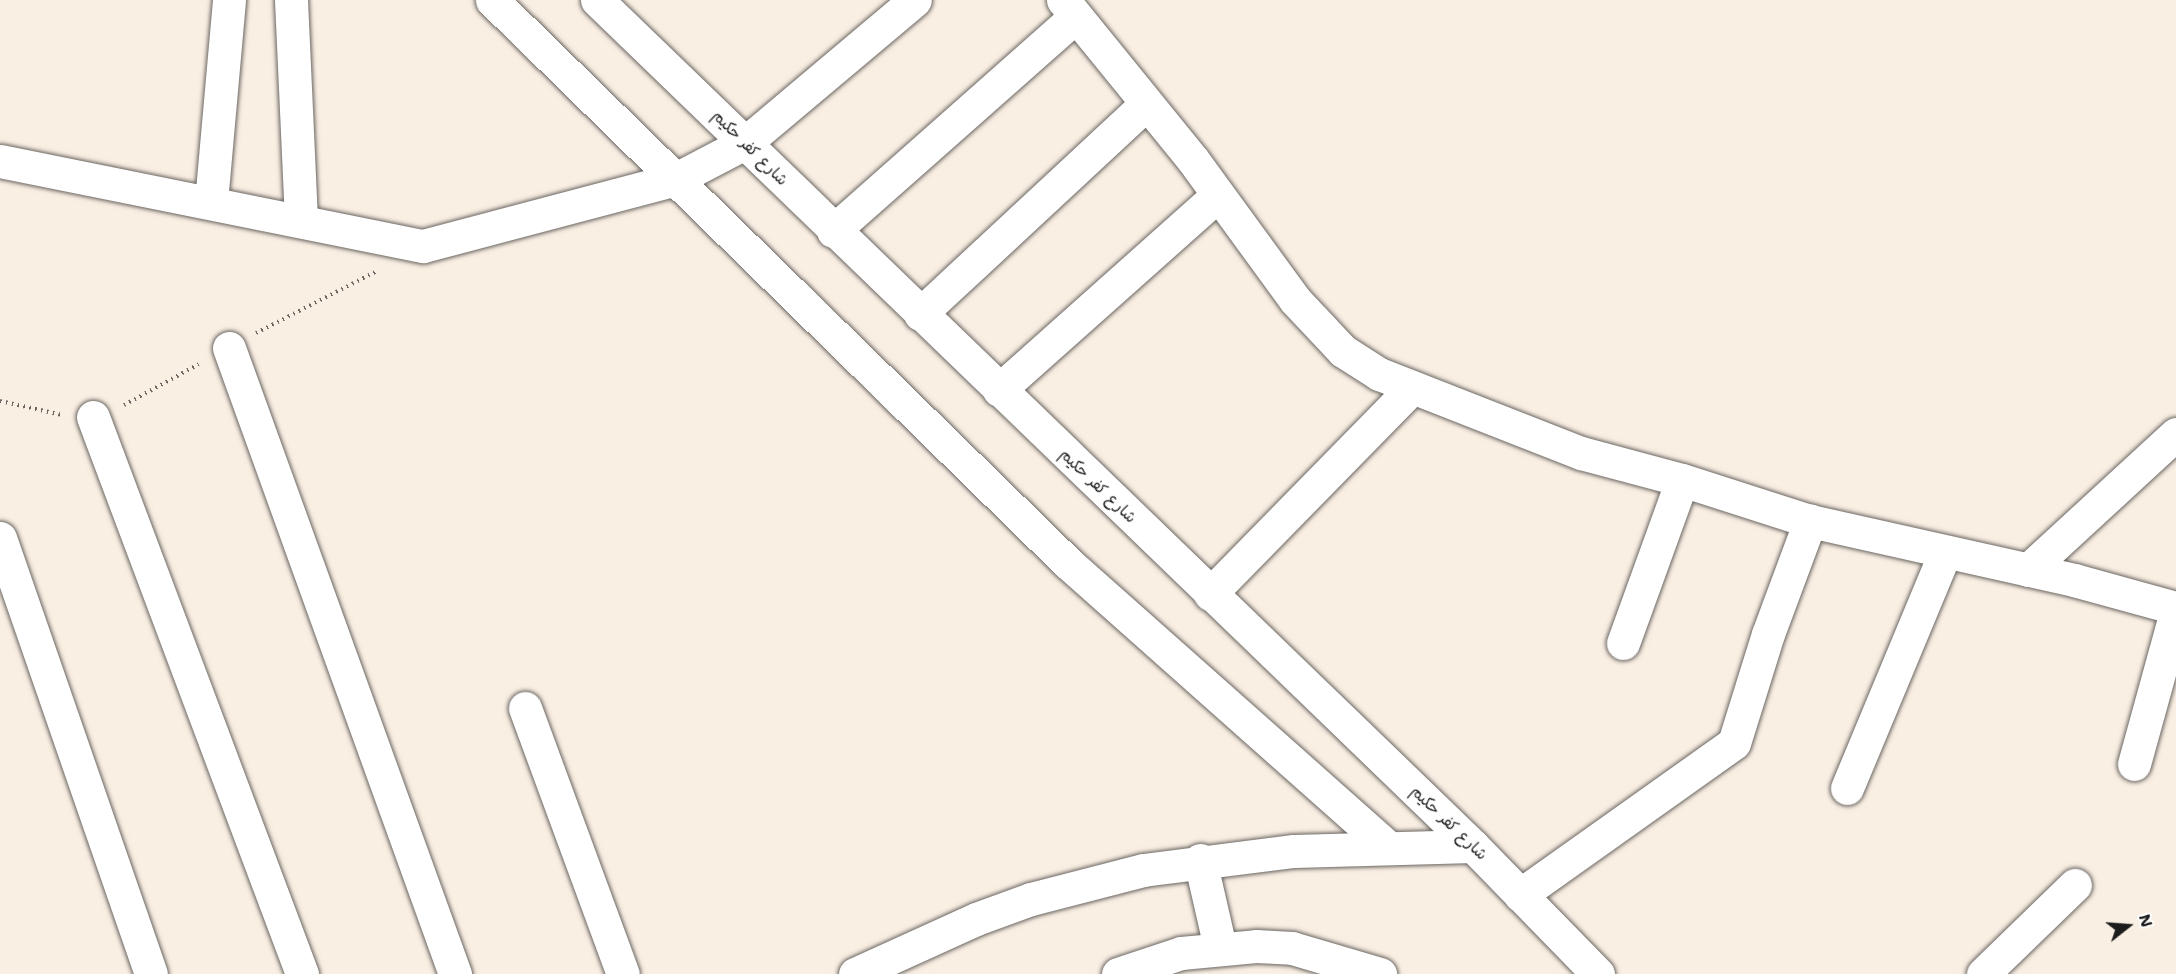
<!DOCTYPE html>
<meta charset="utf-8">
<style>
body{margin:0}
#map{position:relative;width:2176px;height:974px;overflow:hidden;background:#faefe3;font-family:"Shantell Sans","Playpen Sans Arabic",sans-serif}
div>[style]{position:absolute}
.path>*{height:4px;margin-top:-2px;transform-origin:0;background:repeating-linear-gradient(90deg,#6a6662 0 1.5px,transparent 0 6px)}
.roads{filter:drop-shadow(0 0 2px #6a6662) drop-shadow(0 0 2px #6a6662)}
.minor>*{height:33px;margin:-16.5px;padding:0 16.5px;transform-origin:16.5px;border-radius:16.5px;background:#fff}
span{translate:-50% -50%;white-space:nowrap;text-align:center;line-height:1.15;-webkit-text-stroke:4.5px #fff;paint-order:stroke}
.street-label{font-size:16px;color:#1c1c1c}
.north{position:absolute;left:2098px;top:896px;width:60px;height:60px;-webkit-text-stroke:4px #fff;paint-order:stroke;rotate:73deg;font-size:16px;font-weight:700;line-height:24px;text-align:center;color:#1c1c1c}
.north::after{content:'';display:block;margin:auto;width:21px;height:27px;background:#1c1c1c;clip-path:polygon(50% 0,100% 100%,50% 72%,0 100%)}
</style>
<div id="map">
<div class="path">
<div style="left:256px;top:333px;width:136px;rotate:-27.1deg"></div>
<div style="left:0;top:401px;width:64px;rotate:12.7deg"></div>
<div style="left:124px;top:405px;width:85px;rotate:-28.7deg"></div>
</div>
<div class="roads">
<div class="minor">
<div style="left:291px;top:0;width:220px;rotate:87.4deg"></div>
<div style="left:492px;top:0;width:805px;rotate:44.35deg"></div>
<div style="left:1068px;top:563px;width:429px;rotate:41.6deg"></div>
<div style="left:597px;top:0;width:1218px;rotate:44deg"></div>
<div style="left:1473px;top:846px;width:179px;rotate:45.7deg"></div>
<div style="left:1063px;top:0;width:206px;rotate:50.9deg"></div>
<div style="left:1193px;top:160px;width:173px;rotate:53.9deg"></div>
<div style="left:1295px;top:300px;width:70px;rotate:46.7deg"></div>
<div style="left:1343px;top:351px;width:43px;rotate:32.6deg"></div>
<div style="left:1379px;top:374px;width:217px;rotate:21.4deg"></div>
<div style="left:1581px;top:453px;width:105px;rotate:15deg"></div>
<div style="left:1682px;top:480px;width:134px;rotate:17.8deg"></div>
<div style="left:1810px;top:521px;width:271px;rotate:12.6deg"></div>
<div style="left:2074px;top:580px;width:106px;rotate:15.4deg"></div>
<div style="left:0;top:161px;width:431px;rotate:11.4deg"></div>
<div style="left:423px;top:246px;width:262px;rotate:-14.8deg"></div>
<div style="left:676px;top:179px;width:78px;rotate:-27.6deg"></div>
<div style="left:745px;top:143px;width:222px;rotate:-40.1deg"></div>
<div style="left:211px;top:202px;width:203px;rotate:-84.9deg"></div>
<div style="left:833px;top:231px;width:324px;rotate:-41.5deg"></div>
<div style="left:920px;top:314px;width:309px;rotate:-42.9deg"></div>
<div style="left:229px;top:348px;width:666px;rotate:70.15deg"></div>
<div style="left:999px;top:390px;width:293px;rotate:-41.7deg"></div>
<div style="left:93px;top:417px;width:595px;rotate:69.43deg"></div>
<div style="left:0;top:538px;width:461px;rotate:70.9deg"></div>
<div style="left:2028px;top:570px;width:201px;rotate:-42.6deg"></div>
<div style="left:1210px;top:594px;width:289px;rotate:-45.6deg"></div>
<div style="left:1623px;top:643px;width:173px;rotate:-70.1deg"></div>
<div style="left:525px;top:708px;width:283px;rotate:69.8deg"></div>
<div style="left:2134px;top:764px;width:159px;rotate:-74.6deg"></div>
<div style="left:1847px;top:788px;width:255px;rotate:-67.4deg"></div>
<div style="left:1200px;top:860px;width:89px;rotate:77.1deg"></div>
<div style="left:1520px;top:895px;width:262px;rotate:-35.4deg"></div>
<div style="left:1734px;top:743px;width:114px;rotate:-72.7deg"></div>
<div style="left:1768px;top:634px;width:121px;rotate:-69.6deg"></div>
<div style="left:855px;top:974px;width:133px;rotate:-24.4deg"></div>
<div style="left:976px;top:919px;width:59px;rotate:-20deg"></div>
<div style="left:1031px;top:899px;width:116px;rotate:-14.5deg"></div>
<div style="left:1143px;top:870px;width:152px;rotate:-7.2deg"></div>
<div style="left:1294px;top:851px;width:179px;rotate:-1.6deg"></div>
<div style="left:1118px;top:974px;width:66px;rotate:-18.4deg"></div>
<div style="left:1181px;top:953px;width:75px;rotate:-5.3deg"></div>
<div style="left:1256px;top:946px;width:36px;rotate:3deg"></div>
<div style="left:1292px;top:948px;width:92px;rotate:16.5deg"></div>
<div style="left:1983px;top:974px;width:128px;rotate:-44.1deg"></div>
</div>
</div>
<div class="street-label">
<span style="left:750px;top:148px;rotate:45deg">شارع كفر حكيم</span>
<span style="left:1098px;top:486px;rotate:44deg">شارع كفر حكيم</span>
<span style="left:1449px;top:823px;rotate:44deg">شارع كفر حكيم</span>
</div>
<div class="north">N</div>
</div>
